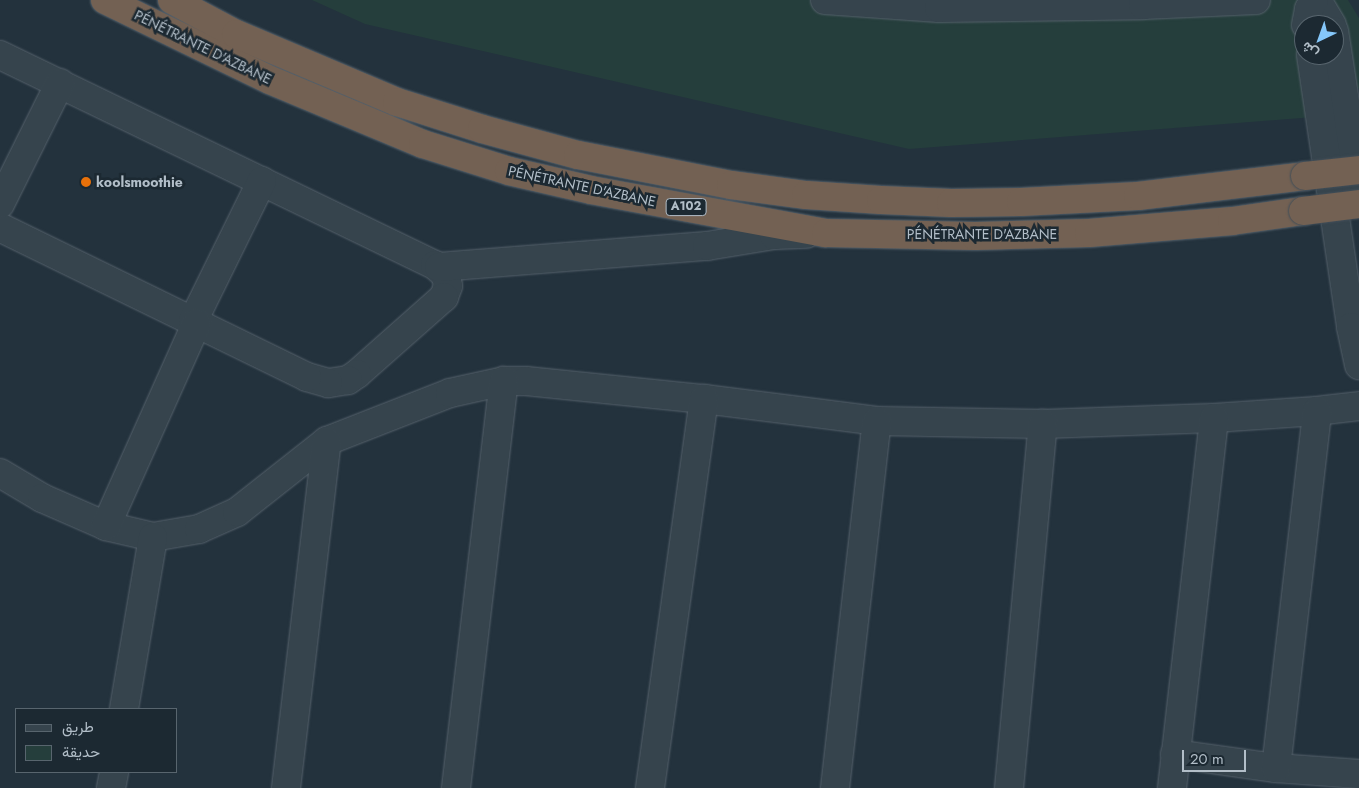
<!DOCTYPE html>
<meta charset="utf-8">
<style>
body{margin:0}
#map{position:relative;width:1359px;height:788px;overflow:hidden;background:#23323d;font-family:Jost,Vazirmatn,sans-serif}
div>[style]{position:absolute}
.green>*{inset:0;background:#253e3c}
.roads{filter:drop-shadow(0 0 1px #55616b) drop-shadow(0 0 1px #55616b)}
.minor>*{height:28px;margin:-14px;padding:0 14px;transform-origin:14px;border-radius:14px;background:#36444d}
.highway>*{height:28px;margin:-14px;padding:0 14px;transform-origin:14px;border-radius:14px;background:#736153}
.bridges{filter:drop-shadow(0 0 1px #424e58) drop-shadow(0 0 1px #424e58)}
.highway-bridge>*{height:28px;margin:-14px;padding:0 14px;transform-origin:14px;border-radius:14px;background:#736153}
.dots>*{width:14px;height:14px;translate:-50% -50%;box-sizing:border-box;border:2px solid #1c2932;border-radius:50%}
span{translate:-50% -50%;white-space:nowrap;text-align:center;line-height:1.15;-webkit-text-stroke:5px #1c2932;paint-order:stroke}
.shield-label span{padding:1px 4px;background:#1c2932;border:1px solid;border-radius:4px;-webkit-text-stroke-width:0}
.shield-label{font-size:12px;color:#b2bec8;font-weight:700}
.street-label{font-size:14px;color:#b2bec8}
.poi-label{font-size:14px;color:#b2bec8;font-weight:700}
.left{translate:0 -50%;text-align:left}
.legend{position:absolute;left:15px;top:708px;width:162px;height:65px;box-sizing:border-box;background:#1c2932;border:1px solid #58656e;margin:0;padding:6px 9px;list-style:none;font-size:15px;color:#b2bec8}
.legend li{display:flex;align-items:center;gap:10px;height:25px}
.legend b{width:25px;border:1px solid #58656e}
.north{position:absolute;left:1294px;top:15px;width:50px;height:50px;box-sizing:border-box;background:#1c2932;border:1px solid #58656e;border-radius:50%;rotate:222deg;font-size:14px;font-weight:700;line-height:20px;text-align:center;color:#b2bec8}
.north::after{content:'';display:block;margin:auto;width:18px;height:22px;background:#85c7fa;clip-path:polygon(50% 0,100% 100%,50% 72%,0 100%)}
.scale{position:absolute;left:1182px;top:750px;width:64px;height:22px;box-sizing:border-box;border:2px solid #b2bec8;border-top:0;padding-left:6px;font-size:15px;line-height:18px;white-space:nowrap;color:#b2bec8;-webkit-text-stroke:4px #1c2932;paint-order:stroke}
</style>
<div id="map">
<div class="green">
<div style="clip-path:polygon(evenodd,312px 0,1348px 0,1359px 18px,1359px 88px,1314px 117px,909px 149px,365px 24px,312px 0,1304px 25px,1334px 25px,1334px 55px,1304px 55px,1304px 25px)"></div>
</div>
<div class="roads">
<div class="minor">
<div style="left:825px;top:0;width:114px;rotate:4deg"></div>
<div style="left:939px;top:8px;width:204px;rotate:-0.8deg"></div>
<div style="left:1143px;top:5px;width:113px;rotate:-2.5deg"></div>
<div style="left:1317px;top:0;width:29px;rotate:59deg"></div>
<div style="left:1306px;top:25px;width:16px;rotate:-79deg"></div>
<div style="left:1309px;top:9px;width:10px;rotate:-61deg"></div>
<div style="left:1334px;top:31px;width:163px;rotate:81.2deg"></div>
<div style="left:0;top:55px;width:483px;rotate:25.8deg"></div>
<div style="left:435px;top:265px;width:15px;rotate:42deg"></div>
<div style="left:446px;top:275px;width:11px;rotate:80deg"></div>
<div style="left:448px;top:286px;width:12px;rotate:110deg"></div>
<div style="left:444px;top:297px;width:116px;rotate:138.5deg"></div>
<div style="left:357px;top:374px;width:11px;rotate:146deg"></div>
<div style="left:348px;top:380px;width:20px;rotate:171deg"></div>
<div style="left:328px;top:383px;width:22px;rotate:-164deg"></div>
<div style="left:307px;top:377px;width:342px;rotate:-154deg"></div>
<div style="left:1311px;top:55px;width:275px;rotate:81.6deg"></div>
<div style="left:1351px;top:327px;width:39px;rotate:78deg"></div>
<div style="left:0;top:204px;width:135px;rotate:-63.6deg"></div>
<div style="left:439px;top:267px;width:269px;rotate:-4.5deg"></div>
<div style="left:707px;top:246px;width:68px;rotate:-9.3deg"></div>
<div style="left:774px;top:235px;width:32px;rotate:-2deg"></div>
<div style="left:193px;top:321px;width:156px;rotate:-63.8deg"></div>
<div style="left:0;top:473px;width:49px;rotate:30.8deg"></div>
<div style="left:42px;top:498px;width:70px;rotate:23.6deg"></div>
<div style="left:106px;top:526px;width:48px;rotate:13.2deg"></div>
<div style="left:153px;top:537px;width:47px;rotate:-9.9deg"></div>
<div style="left:199px;top:529px;width:42px;rotate:-24.1deg"></div>
<div style="left:237px;top:512px;width:115px;rotate:-38.3deg"></div>
<div style="left:327px;top:441px;width:132px;rotate:-21.3deg"></div>
<div style="left:450px;top:393px;width:55px;rotate:-12.5deg"></div>
<div style="left:504px;top:381px;width:22px"></div>
<div style="left:526px;top:381px;width:179px;rotate:5.8deg"></div>
<div style="left:704px;top:399px;width:174px;rotate:7.2deg"></div>
<div style="left:877px;top:421px;width:166px;rotate:1deg"></div>
<div style="left:1043px;top:424px;width:171px;rotate:-2deg"></div>
<div style="left:1214px;top:418px;width:103px;rotate:-3.9deg"></div>
<div style="left:1317px;top:411px;width:42px;rotate:-6.8deg"></div>
<div style="left:106px;top:526px;width:222px;rotate:-65.9deg"></div>
<div style="left:124px;top:709px;width:174px;rotate:-80.4deg"></div>
<div style="left:1175px;top:754px;width:102px;rotate:7.9deg"></div>
<div style="left:1276px;top:768px;width:83px;rotate:4.1deg"></div>
<div style="left:1276px;top:768px;width:359px;rotate:-83.4deg"></div>
<div style="left:111px;top:788px;width:16px;rotate:-79deg"></div>
<div style="left:286px;top:788px;width:349px;rotate:-83.3deg"></div>
<div style="left:456px;top:788px;width:410px;rotate:-83.3deg"></div>
<div style="left:650px;top:788px;width:393px;rotate:-82.1deg"></div>
<div style="left:835px;top:788px;width:369px;rotate:-83.5deg"></div>
<div style="left:1009px;top:788px;width:366px;rotate:-84.7deg"></div>
<div style="left:1172px;top:788px;width:372px;rotate:-83.5deg"></div>
</div>
<div class="highway">
<div style="left:105px;top:0;width:183px;rotate:25.9deg"></div>
<div style="left:270px;top:80px;width:166px;rotate:22.7deg"></div>
<div style="left:423px;top:144px;width:90px;rotate:17.4deg"></div>
<div style="left:509px;top:171px;width:84px;rotate:13deg"></div>
<div style="left:591px;top:190px;width:239px;rotate:10.4deg"></div>
<div style="left:826px;top:233px;width:149px;rotate:1.2deg"></div>
<div style="left:975px;top:236px;width:114px;rotate:-1.5deg"></div>
<div style="left:1089px;top:233px;width:144px;rotate:-4.8deg"></div>
<div style="left:1232px;top:221px;width:72px;rotate:-8deg"></div>
<div style="left:172px;top:0;width:72px;rotate:28deg"></div>
<div style="left:236px;top:34px;width:175px;rotate:22.9deg"></div>
<div style="left:397px;top:102px;width:89px;rotate:17.6deg"></div>
<div style="left:482px;top:129px;width:99px;rotate:15.2deg"></div>
<div style="left:578px;top:155px;width:156px;rotate:11.1deg"></div>
<div style="left:731px;top:185px;width:76px;rotate:7.6deg"></div>
<div style="left:806px;top:195px;width:75px;rotate:3.8deg"></div>
<div style="left:881px;top:200px;width:70px;rotate:2.5deg"></div>
<div style="left:951px;top:203px;width:70px;rotate:-0.8deg"></div>
<div style="left:1021px;top:202px;width:117px;rotate:-2.9deg"></div>
<div style="left:1138px;top:196px;width:168px;rotate:-6.8deg"></div>
</div>
</div>
<div class="bridges">
<div class="highway-bridge">
<div style="left:1305px;top:176px;width:54px;rotate:-6.3deg"></div>
<div style="left:1303px;top:211px;width:56px;rotate:-7.1deg"></div>
</div>
</div>
<div class="dots">
<div style="left:86px;top:182px;background:#e8710a"></div>
</div>
<div class="shield-label">
<span style="left:686px;top:207px">A102</span>
</div>
<div class="street-label">
<span style="left:203px;top:47px;rotate:26deg">PÉNÉTRANTE D'AZBANE</span>
<span style="left:582px;top:186px;rotate:12deg">PÉNÉTRANTE D'AZBANE</span>
<span style="left:982px;top:234px">PÉNÉTRANTE D'AZBANE</span>
</div>
<div class="poi-label">
<span class="left" style="left:96px;top:182px">koolsmoothie</span>
</div>
<ul class="legend">
<li><b style="height:6px;background:#36444d"></b>طريق</li>
<li><b style="height:14px;background:#253e3c"></b>حديقة</li>
</ul>
<div class="north">ش</div>
<div class="scale">20 m</div>
</div>
